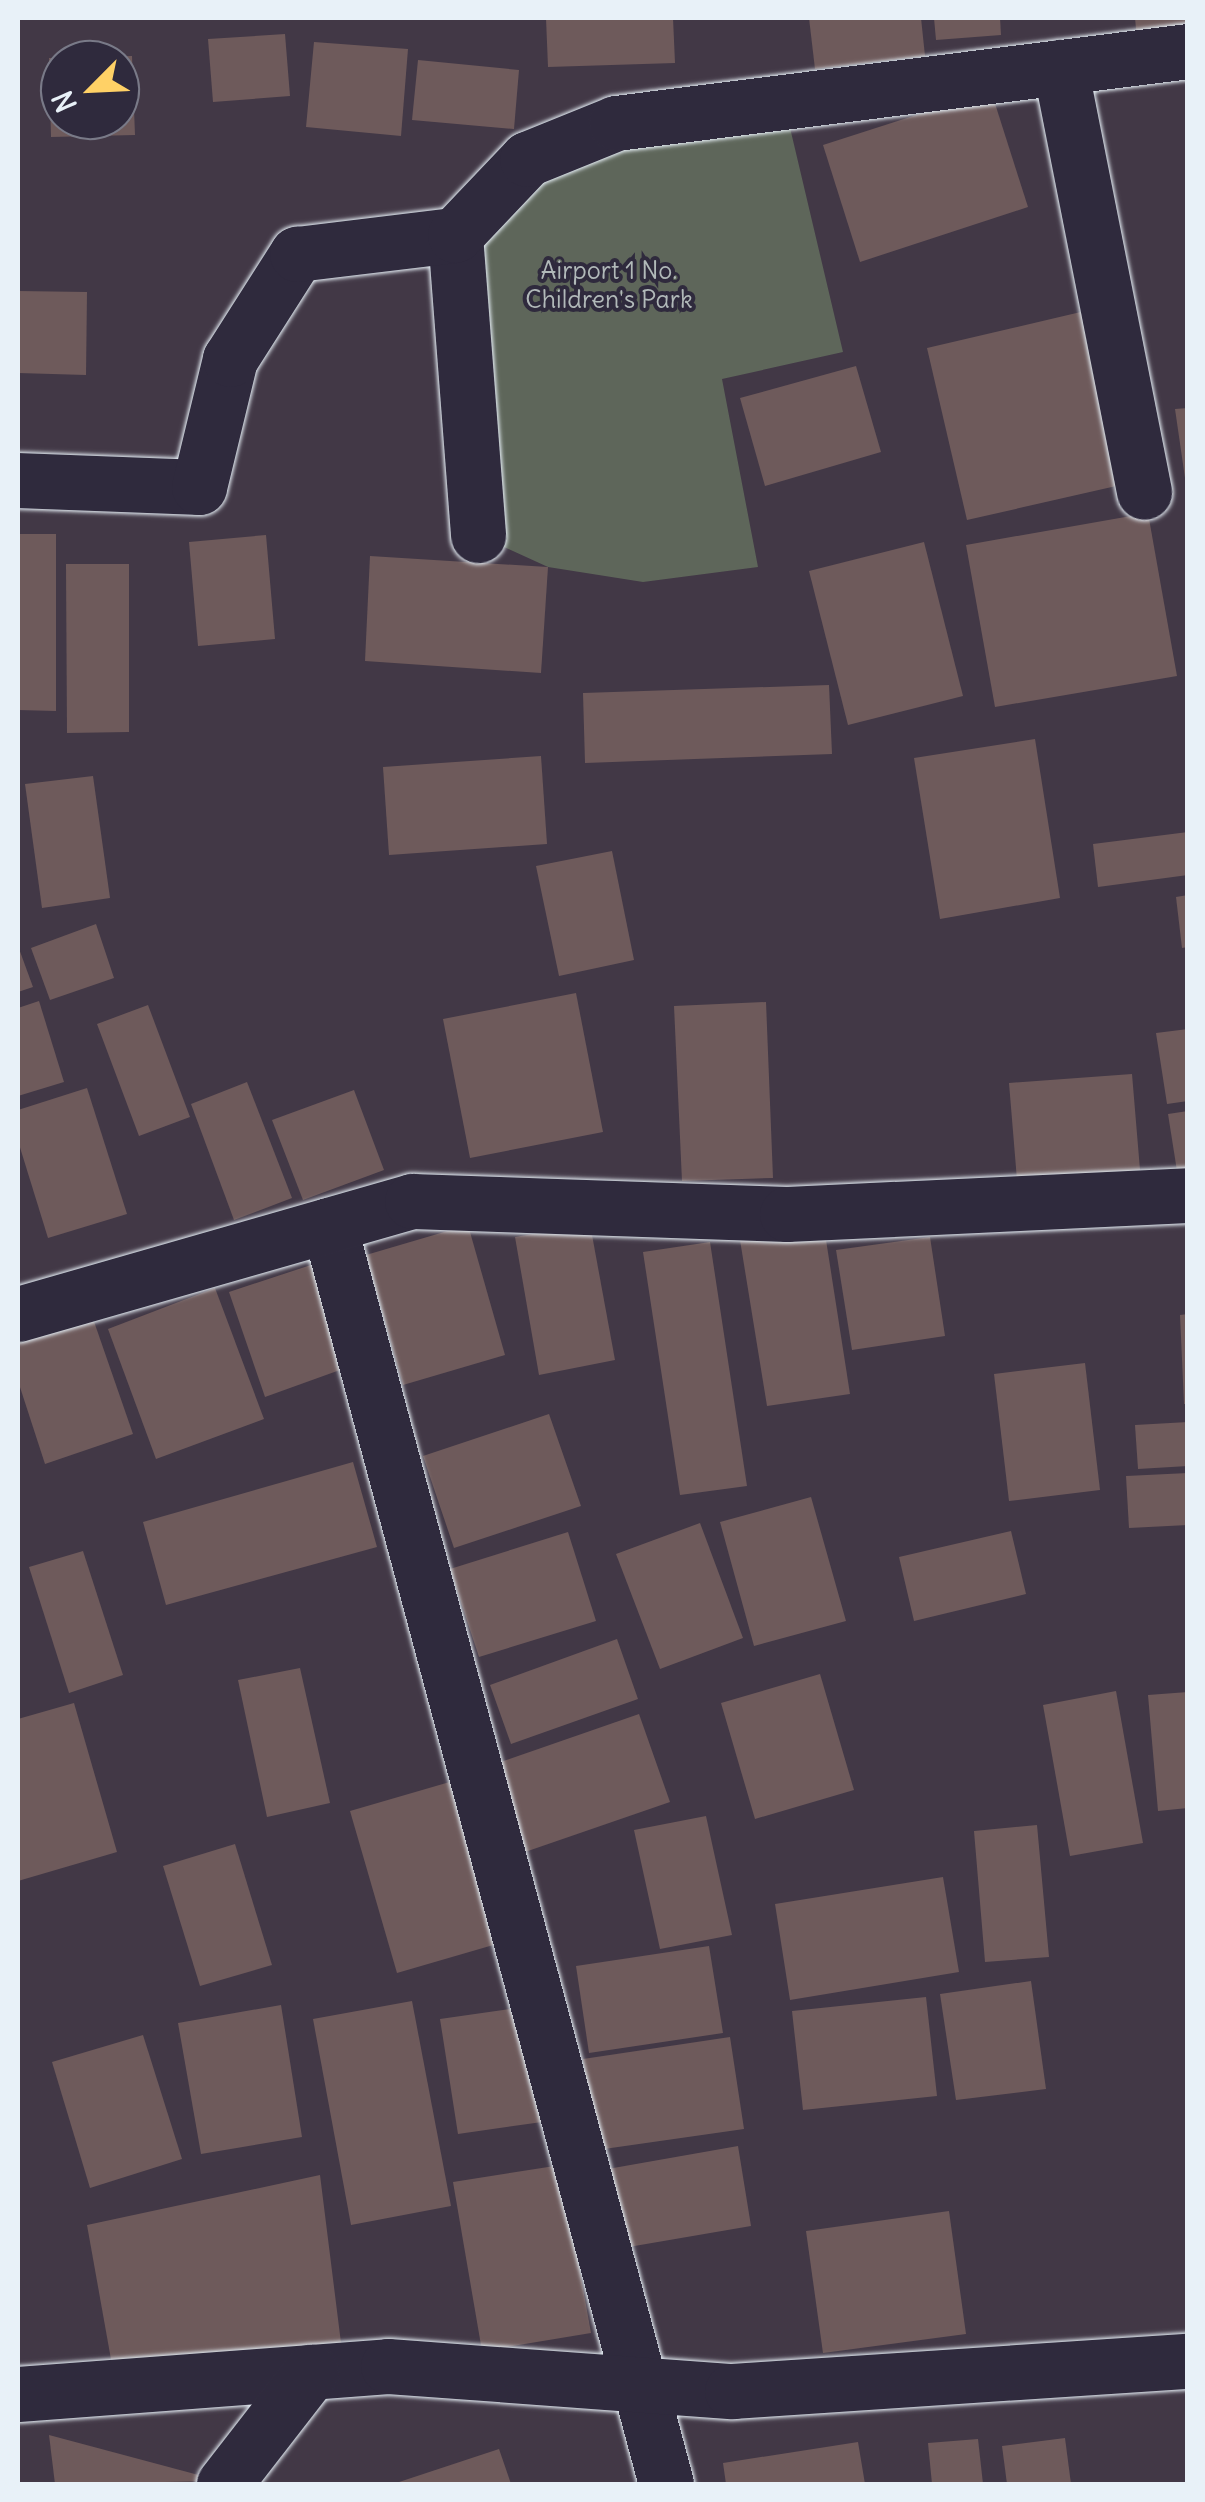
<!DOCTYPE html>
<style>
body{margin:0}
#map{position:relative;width:1205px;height:2502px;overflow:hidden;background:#423846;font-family:Delius,sans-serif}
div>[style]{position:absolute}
.green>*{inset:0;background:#5e665a}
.building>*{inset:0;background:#6e5a5b}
.roads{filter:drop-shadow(0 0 2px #e8f1f8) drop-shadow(0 0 2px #e8f1f8)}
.street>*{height:55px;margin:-27.5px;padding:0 27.5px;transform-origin:27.5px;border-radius:27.5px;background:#2f2a3d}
span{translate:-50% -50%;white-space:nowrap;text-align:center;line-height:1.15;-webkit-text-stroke:8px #2f2a3d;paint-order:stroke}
.park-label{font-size:25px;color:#b1b9b9}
.frame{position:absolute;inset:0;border:20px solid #e8f1f8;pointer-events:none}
.north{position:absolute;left:40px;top:40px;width:100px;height:100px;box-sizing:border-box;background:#2f2a3d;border:2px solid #797a88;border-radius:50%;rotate:246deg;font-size:28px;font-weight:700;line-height:40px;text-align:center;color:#e8f1f8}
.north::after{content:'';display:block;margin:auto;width:35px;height:45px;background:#ffd166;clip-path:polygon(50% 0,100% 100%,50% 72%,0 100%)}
</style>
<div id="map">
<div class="green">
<div style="clip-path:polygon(783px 98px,843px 352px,722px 379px,758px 567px,643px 582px,548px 567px,478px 535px,455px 235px,527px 159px)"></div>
</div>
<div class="building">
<div style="clip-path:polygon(546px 18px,673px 18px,675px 63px,548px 67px)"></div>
<div style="clip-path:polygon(809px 18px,921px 18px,925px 56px,815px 69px)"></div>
<div style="clip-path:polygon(934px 18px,1000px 18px,1001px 35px,936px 40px)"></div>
<div style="clip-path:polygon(1135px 18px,1188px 18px,1188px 34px,1137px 39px)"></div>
<div style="clip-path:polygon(285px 34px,290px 96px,213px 102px,208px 39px)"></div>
<div style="clip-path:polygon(314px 42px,408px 49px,401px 136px,306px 127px)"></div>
<div style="clip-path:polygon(132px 56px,135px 135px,51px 137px,49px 58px,60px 58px,60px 120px,120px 120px,120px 60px,98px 57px)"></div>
<div style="clip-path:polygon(418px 60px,519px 70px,514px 129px,412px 120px)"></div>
<div style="clip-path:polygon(991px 91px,1028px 207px,860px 262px,823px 145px)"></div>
<div style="clip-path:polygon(18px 291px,87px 292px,86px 375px,18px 373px)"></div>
<div style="clip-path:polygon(1085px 311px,1125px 484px,967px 520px,927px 348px)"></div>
<div style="clip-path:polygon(856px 366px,881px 452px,765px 486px,740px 398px)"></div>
<div style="clip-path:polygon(1188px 408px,1188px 478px,1185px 478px,1175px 409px)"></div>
<div style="clip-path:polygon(1148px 513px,1177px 676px,995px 707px,966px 545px)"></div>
<div style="clip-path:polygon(18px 534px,56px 534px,56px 711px,18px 710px)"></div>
<div style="clip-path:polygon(266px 535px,275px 639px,198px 646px,189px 542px)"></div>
<div style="clip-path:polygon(924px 542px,963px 696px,848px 725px,809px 571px)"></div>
<div style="clip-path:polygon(370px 556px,548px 567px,541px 673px,365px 661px)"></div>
<div style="clip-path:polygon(66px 564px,129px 564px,129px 732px,67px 733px)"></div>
<div style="clip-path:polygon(829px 685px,832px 754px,585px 763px,583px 693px)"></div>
<div style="clip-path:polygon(1035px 739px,1060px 898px,940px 919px,914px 758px)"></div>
<div style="clip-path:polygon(541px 756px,547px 844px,389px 855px,383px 767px)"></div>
<div style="clip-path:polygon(93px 776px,110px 898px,42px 908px,25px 784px)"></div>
<div style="clip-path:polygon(1188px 832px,1188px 875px,1098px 887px,1093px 844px)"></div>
<div style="clip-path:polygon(612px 851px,634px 960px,559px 976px,536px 866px)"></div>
<div style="clip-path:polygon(1188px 895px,1188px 947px,1182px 948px,1176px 897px)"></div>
<div style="clip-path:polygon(96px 924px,114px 978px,50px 1000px,31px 948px)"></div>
<div style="clip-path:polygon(18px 946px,33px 987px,18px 992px)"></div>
<div style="clip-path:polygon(576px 993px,603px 1132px,470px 1158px,443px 1019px)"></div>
<div style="clip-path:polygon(39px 1001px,64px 1082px,18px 1096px,18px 1008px)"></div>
<div style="clip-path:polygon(766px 1002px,773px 1178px,682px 1181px,674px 1006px)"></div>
<div style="clip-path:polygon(148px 1005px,190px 1117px,139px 1136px,97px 1024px)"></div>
<div style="clip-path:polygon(1188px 1029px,1188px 1101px,1167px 1104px,1156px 1033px)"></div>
<div style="clip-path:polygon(1132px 1074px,1140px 1170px,1017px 1180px,1009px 1083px)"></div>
<div style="clip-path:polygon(247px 1082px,292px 1198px,234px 1220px,191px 1104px)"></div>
<div style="clip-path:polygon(87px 1088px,127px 1214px,48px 1238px,18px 1141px,18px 1110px)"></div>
<div style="clip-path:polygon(354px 1090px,384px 1170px,303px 1200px,272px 1120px)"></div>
<div style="clip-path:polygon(1188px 1111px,1188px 1170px,1177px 1171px,1168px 1114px)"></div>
<div style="clip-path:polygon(590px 1224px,615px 1360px,539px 1375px,515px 1237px)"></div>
<div style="clip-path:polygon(468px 1225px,505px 1355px,403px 1385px,366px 1255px)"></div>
<div style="clip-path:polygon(824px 1227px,850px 1394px,767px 1406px,740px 1240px)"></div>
<div style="clip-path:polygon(930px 1237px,945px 1336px,852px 1350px,836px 1250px)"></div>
<div style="clip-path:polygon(710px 1242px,747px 1486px,680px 1495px,643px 1252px)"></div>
<div style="clip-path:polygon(314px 1264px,351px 1366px,265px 1397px,229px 1292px)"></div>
<div style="clip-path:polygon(215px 1288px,264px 1419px,156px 1459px,108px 1329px)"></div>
<div style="clip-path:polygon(90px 1310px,133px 1434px,45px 1464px,18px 1381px,18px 1334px)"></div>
<div style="clip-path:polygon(1188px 1314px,1188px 1404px,1184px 1404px,1180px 1315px)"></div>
<div style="clip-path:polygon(1085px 1363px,1100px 1490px,1009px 1501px,994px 1374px)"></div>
<div style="clip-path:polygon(549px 1414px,581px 1506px,454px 1548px,423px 1456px)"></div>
<div style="clip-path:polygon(1188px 1422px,1188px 1466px,1138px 1469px,1135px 1425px)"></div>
<div style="clip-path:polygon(353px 1462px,377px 1547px,166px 1605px,143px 1522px)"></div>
<div style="clip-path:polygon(1188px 1473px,1188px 1525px,1129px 1528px,1126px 1476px)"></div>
<div style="clip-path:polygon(811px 1497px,846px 1621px,754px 1646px,720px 1522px)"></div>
<div style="clip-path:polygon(700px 1523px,743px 1638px,660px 1669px,616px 1554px)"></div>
<div style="clip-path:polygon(1011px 1531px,1026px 1594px,914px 1621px,899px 1557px)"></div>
<div style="clip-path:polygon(568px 1532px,596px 1621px,479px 1657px,450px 1569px)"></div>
<div style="clip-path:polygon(83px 1551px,123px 1675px,69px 1693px,29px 1567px)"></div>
<div style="clip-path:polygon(617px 1639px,638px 1699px,511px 1744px,490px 1685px)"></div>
<div style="clip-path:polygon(300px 1668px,330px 1803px,267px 1817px,238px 1680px)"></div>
<div style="clip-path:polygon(820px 1674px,854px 1790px,755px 1819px,721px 1703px)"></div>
<div style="clip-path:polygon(1116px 1691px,1143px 1843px,1070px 1856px,1043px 1705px)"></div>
<div style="clip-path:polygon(1188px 1692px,1188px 1808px,1158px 1811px,1148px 1695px)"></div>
<div style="clip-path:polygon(74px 1703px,117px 1852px,18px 1881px,18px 1719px)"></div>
<div style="clip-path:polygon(639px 1714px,670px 1802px,525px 1852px,495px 1764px)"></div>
<div style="clip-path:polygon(460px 1779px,507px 1941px,397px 1973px,350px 1811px)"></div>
<div style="clip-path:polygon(706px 1816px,732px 1935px,660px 1949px,634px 1830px)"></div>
<div style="clip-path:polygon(1037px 1825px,1049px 1957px,985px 1962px,974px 1831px)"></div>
<div style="clip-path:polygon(235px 1844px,272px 1965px,200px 1986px,163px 1866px)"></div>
<div style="clip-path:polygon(943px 1877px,959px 1972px,790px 2000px,775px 1904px)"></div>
<div style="clip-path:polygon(709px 1946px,723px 2033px,589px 2053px,576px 1966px)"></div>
<div style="clip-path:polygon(1031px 1981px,1046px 2089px,956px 2100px,940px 1994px)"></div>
<div style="clip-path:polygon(926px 1997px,937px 2096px,803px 2110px,792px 2011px)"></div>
<div style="clip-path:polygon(412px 2001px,451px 2206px,351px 2225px,313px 2019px)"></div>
<div style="clip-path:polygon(281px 2005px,302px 2137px,201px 2154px,178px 2023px)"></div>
<div style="clip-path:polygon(525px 2007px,542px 2122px,458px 2134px,440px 2019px)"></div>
<div style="clip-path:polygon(143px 2035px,182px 2159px,90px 2188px,52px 2062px)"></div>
<div style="clip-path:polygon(730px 2037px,744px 2129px,597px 2150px,583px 2059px)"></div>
<div style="clip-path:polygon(738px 2146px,751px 2226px,617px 2249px,602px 2170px)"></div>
<div style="clip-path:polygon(561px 2165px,591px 2333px,482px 2351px,453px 2182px)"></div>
<div style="clip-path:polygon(320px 2175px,342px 2351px,112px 2365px,87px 2225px)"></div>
<div style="clip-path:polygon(949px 2211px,966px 2334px,823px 2353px,806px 2231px)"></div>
<div style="clip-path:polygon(49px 2435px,221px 2481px,55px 2484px)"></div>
<div style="clip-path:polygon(1065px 2438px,1071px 2484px,1007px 2484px,1002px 2446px)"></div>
<div style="clip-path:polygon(978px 2439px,983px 2484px,932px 2484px,928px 2443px)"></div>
<div style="clip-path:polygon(858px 2442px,865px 2484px,726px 2484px,723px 2463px)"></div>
<div style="clip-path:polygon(499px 2449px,511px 2484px,393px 2484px)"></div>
</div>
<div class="roads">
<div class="street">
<div style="left:1060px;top:67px;width:433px;rotate:78.8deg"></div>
<div style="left:455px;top:235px;width:301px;rotate:85.6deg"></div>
<div style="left:18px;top:480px;width:181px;rotate:2.2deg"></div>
<div style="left:199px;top:487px;width:132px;rotate:-76.4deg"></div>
<div style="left:230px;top:359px;width:125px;rotate:-57.5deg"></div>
<div style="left:297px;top:254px;width:159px;rotate:-6.9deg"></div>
<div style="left:455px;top:235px;width:105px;rotate:-46.5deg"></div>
<div style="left:527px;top:159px;width:96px;rotate:-22deg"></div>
<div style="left:616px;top:123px;width:577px;rotate:-7.17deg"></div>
<div style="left:329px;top:1225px;width:1303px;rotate:75.01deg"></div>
<div style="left:18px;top:1314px;width:410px;rotate:-16deg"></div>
<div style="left:412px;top:1201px;width:375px;rotate:2deg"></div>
<div style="left:787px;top:1214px;width:401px;rotate:-2.7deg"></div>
<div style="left:18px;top:2394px;width:371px;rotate:-4.3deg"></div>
<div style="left:388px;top:2366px;width:345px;rotate:4.2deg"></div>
<div style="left:732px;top:2391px;width:457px;rotate:-3.8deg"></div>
<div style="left:224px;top:2484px;width:142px;rotate:-52.2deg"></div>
</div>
</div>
<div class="park-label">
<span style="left:609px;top:285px">Airport 1 No.<br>Children's Park</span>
</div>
<div class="frame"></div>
<div class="north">N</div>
</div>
